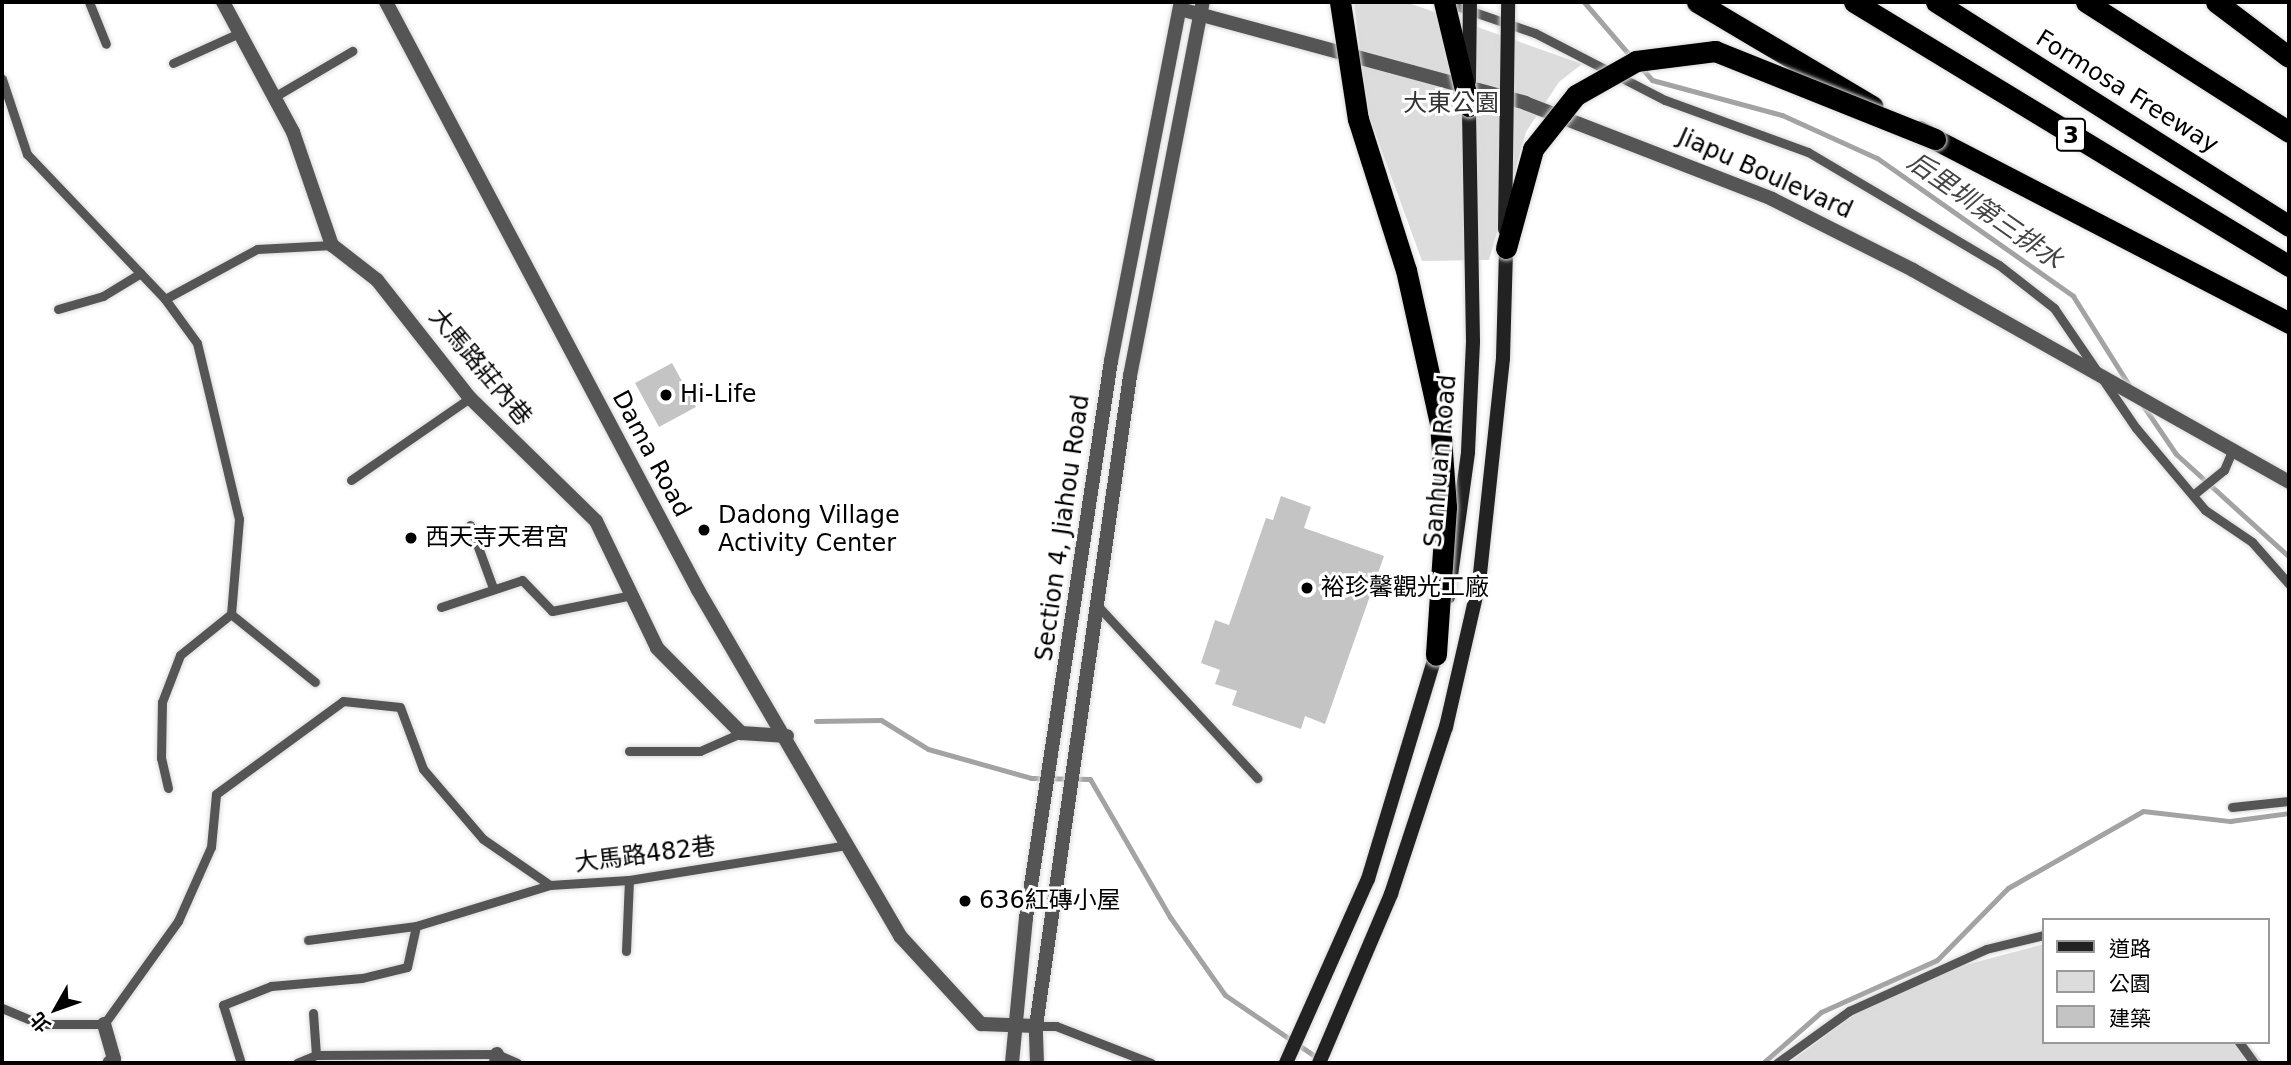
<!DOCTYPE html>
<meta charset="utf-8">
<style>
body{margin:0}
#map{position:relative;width:2291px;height:1065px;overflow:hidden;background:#fff;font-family:"DejaVu Sans","Noto Sans TC",sans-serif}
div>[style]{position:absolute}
.green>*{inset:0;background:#dcdcdc}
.stream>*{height:5px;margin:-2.5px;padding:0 2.5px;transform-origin:2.5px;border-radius:2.5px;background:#a3a3a3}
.building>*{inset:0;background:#c4c4c4}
.roads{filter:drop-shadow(0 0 2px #dbdbdb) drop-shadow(0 0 2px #dbdbdb)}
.service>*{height:9px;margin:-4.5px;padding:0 4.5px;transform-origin:4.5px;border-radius:4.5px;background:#555}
.minor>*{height:14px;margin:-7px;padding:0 7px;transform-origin:7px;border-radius:7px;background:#555}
.tertiary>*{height:14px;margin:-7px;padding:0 7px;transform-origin:7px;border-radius:7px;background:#555}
.secondary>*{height:14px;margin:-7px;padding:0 7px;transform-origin:7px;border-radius:7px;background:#222}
.motorway>*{height:21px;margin:-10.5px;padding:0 10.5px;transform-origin:10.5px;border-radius:10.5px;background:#000}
.bridges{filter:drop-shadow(0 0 2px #dbdbdb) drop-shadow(0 0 2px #dbdbdb)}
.secondary-bridge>*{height:14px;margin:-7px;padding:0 7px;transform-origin:7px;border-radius:7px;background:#222}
.motorway-bridge>*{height:21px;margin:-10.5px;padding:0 10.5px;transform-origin:10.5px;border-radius:10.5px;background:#000}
.dots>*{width:19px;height:19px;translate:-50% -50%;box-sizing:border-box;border:4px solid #fff;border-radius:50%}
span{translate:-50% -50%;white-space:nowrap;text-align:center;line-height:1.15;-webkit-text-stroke:6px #fff;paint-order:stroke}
.shield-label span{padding:2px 5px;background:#fff;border:2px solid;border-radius:5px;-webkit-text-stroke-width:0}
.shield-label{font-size:23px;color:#000;font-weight:700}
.street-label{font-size:24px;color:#000}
.park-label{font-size:24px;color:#333}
.poi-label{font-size:24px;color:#000}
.left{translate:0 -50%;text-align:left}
.water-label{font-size:26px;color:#444;font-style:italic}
.frame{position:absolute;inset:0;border:4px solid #000;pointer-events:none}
.legend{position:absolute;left:2042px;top:918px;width:228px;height:126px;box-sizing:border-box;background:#fff;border:2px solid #999;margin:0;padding:9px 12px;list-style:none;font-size:21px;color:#000}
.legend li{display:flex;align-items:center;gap:14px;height:35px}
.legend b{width:35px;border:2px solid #999}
.north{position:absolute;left:21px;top:974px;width:70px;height:70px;-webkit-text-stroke:5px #fff;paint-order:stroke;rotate:230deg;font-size:19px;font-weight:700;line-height:28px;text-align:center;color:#000}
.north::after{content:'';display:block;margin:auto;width:24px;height:32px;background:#000;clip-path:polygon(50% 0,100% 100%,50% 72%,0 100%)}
</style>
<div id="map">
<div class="green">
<div style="clip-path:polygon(1354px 2px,1406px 2px,1582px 64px,1559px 82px,1526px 132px,1489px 260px,1422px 261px,1367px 110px)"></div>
<div style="clip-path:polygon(2044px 944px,2044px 1042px,2245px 1042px,2264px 1063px,1789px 1063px,1867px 1005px,1954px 968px)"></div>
</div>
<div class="stream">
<div style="left:1584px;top:2px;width:74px;rotate:49.4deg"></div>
<div style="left:1639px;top:65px;width:20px;rotate:49deg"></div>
<div style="left:1652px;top:80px;width:135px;rotate:15.1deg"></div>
<div style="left:1782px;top:115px;width:104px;rotate:24.4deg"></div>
<div style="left:1877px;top:158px;width:240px;rotate:35.1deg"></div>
<div style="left:2073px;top:296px;width:107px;rotate:57.9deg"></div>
<div style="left:2142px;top:404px;width:60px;rotate:55.8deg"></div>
<div style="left:2176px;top:454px;width:153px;rotate:42.3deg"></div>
<div style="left:816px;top:721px;width:65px;rotate:-0.9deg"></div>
<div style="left:881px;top:720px;width:55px;rotate:31.7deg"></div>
<div style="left:928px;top:749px;width:107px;rotate:15.7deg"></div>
<div style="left:1031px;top:778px;width:59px;rotate:1deg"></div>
<div style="left:1090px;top:779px;width:160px;rotate:59.9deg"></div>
<div style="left:1170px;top:917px;width:95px;rotate:54.8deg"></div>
<div style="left:1225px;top:995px;width:114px;rotate:34.2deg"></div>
<div style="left:1763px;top:1063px;width:77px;rotate:-41.3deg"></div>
<div style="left:1821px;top:1012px;width:127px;rotate:-24.1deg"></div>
<div style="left:1937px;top:960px;width:101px;rotate:-45.4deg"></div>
<div style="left:2008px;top:888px;width:155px;rotate:-29.7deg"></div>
<div style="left:2143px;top:811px;width:88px;rotate:6.6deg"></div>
<div style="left:2230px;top:821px;width:60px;rotate:-7.7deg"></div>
</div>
<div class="building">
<div style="clip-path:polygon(672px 363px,696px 407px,659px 427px,635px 383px)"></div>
<div style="clip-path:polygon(1281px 496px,1311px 507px,1304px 528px,1384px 556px,1325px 724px,1305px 716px,1301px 729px,1232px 705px,1237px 691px,1215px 684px,1220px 670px,1201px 663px,1215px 620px,1229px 625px,1266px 518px,1273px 520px)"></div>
</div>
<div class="roads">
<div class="service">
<div style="left:89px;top:2px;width:45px;rotate:68deg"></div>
<div style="left:1445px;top:2px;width:95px;rotate:19deg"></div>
<div style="left:1535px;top:33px;width:146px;rotate:27.3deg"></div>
<div style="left:1665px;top:100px;width:152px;rotate:20deg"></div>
<div style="left:1808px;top:152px;width:222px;rotate:30.6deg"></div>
<div style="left:1999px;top:265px;width:70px;rotate:38deg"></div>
<div style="left:2054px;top:308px;width:145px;rotate:55.7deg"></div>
<div style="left:2136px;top:428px;width:107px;rotate:49.9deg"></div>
<div style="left:2205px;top:510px;width:57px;rotate:34.2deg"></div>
<div style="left:2252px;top:542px;width:56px;rotate:48.6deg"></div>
<div style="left:173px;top:63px;width:70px;rotate:-24.4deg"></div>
<div style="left:2px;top:79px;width:79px;rotate:71.6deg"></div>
<div style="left:27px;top:154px;width:200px;rotate:46.4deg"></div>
<div style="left:165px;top:299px;width:54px;rotate:54deg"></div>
<div style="left:197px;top:343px;width:181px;rotate:76.6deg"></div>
<div style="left:239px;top:519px;width:95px;rotate:94.8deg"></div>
<div style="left:231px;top:614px;width:108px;rotate:39deg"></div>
<div style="left:274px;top:97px;width:91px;rotate:-30.5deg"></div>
<div style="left:165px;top:299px;width:105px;rotate:-28.5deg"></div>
<div style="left:257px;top:249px;width:75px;rotate:-3.1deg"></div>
<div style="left:58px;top:309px;width:47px;rotate:-16.1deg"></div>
<div style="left:103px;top:296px;width:44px;rotate:-31.2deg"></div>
<div style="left:351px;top:480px;width:145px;rotate:-34.6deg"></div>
<div style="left:2193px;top:495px;width:40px;rotate:-39deg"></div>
<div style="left:2224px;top:470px;width:23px;rotate:-67deg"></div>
<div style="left:470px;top:525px;width:64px;rotate:69.9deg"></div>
<div style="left:1097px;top:605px;width:236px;rotate:47.2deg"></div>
<div style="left:441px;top:607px;width:85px;rotate:-18.4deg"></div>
<div style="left:522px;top:580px;width:43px;rotate:45.9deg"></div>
<div style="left:552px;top:611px;width:82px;rotate:-11.3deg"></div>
<div style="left:629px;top:751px;width:71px"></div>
<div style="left:700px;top:751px;width:45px;rotate:-23.7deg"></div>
<div style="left:168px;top:788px;width:31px;rotate:-103deg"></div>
<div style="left:161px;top:758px;width:56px;rotate:-89deg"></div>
<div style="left:162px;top:702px;width:50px;rotate:-69deg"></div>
<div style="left:180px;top:655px;width:65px;rotate:-38.8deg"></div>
<div style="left:2232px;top:807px;width:57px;rotate:-6deg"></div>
<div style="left:308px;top:940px;width:109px;rotate:-7.4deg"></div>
<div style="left:626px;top:951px;width:71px;rotate:-87.6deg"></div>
<div style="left:2px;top:1008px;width:41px;rotate:22.8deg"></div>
<div style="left:40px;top:1024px;width:64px"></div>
<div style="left:104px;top:1024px;width:127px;rotate:-54.3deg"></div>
<div style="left:178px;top:921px;width:81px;rotate:-66deg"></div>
<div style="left:211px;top:847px;width:53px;rotate:-84.6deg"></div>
<div style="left:216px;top:794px;width:157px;rotate:-36.2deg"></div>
<div style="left:343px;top:701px;width:57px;rotate:6deg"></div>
<div style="left:400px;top:707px;width:66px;rotate:69.6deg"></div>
<div style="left:423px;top:769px;width:92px;rotate:49.4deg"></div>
<div style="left:483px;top:839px;width:81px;rotate:34.5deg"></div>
<div style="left:313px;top:1013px;width:42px;rotate:85.9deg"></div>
<div style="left:1036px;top:1026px;width:20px"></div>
<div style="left:1056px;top:1026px;width:102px;rotate:21.3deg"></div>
<div style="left:2239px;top:1042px;width:26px;rotate:54deg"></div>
<div style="left:241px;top:1063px;width:61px;rotate:-107.2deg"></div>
<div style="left:223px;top:1005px;width:52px;rotate:-21.6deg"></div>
<div style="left:271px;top:986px;width:91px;rotate:-5deg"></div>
<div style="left:362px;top:978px;width:46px;rotate:-13.7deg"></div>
<div style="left:407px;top:967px;width:42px;rotate:-77.6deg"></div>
<div style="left:416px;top:926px;width:140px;rotate:-17deg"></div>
<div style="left:550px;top:885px;width:79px;rotate:-3.6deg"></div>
<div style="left:629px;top:880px;width:222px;rotate:-9.1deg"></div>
<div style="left:297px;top:1063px;width:21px;rotate:-23deg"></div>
<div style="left:316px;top:1055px;width:181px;rotate:-0.3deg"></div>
<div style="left:497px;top:1054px;width:22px;rotate:24deg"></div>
<div style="left:1777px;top:1063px;width:89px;rotate:-35.8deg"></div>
<div style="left:1849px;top:1011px;width:150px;rotate:-24.3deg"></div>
<div style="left:1986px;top:949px;width:60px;rotate:-13.6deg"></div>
</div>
<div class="minor">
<div style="left:223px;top:2px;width:148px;rotate:61.7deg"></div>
<div style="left:293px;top:132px;width:120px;rotate:71deg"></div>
<div style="left:332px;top:245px;width:57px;rotate:37.9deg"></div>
<div style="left:377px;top:280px;width:150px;rotate:51.8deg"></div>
<div style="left:470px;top:398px;width:176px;rotate:44.3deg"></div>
<div style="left:596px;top:521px;width:141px;rotate:64.3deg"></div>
<div style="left:657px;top:648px;width:120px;rotate:45.3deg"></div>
<div style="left:741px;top:733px;width:46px;rotate:3.7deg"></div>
<div style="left:104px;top:1024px;width:36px;rotate:74deg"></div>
<div style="left:114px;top:1059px;width:6px;rotate:141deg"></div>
<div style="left:496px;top:1063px;width:9px;rotate:-84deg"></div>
</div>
<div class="tertiary">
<div style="left:386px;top:2px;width:666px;rotate:62.05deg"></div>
<div style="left:698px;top:590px;width:401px;rotate:59.7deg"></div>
<div style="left:900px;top:936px;width:120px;rotate:47.4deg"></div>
<div style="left:981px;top:1024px;width:55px;rotate:2.1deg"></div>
<div style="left:1180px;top:9px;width:358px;rotate:15.2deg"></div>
<div style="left:1525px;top:103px;width:265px;rotate:21.2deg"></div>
<div style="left:1772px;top:199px;width:158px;rotate:26.7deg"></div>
<div style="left:1913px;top:270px;width:432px;rotate:29.4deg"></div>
<div style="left:1012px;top:1063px;width:146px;rotate:-84.5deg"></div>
<div style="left:1026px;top:918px;width:563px;rotate:-81.32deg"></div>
<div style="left:1111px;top:361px;width:366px;rotate:-79deg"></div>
<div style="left:1037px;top:1063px;width:37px;rotate:-92deg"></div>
<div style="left:1036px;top:1026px;width:657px;rotate:-81.77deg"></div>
<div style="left:1130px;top:376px;width:381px;rotate:-79deg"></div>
</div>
<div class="secondary">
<div style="left:1448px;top:597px;width:146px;rotate:-82.1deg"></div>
<div style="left:1468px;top:452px;width:111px;rotate:-87.4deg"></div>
<div style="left:1473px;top:341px;width:235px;rotate:-91deg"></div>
<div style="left:1286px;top:1063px;width:201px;rotate:-66deg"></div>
<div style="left:1368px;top:879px;width:242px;rotate:-73.2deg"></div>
<div style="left:1319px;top:1063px;width:184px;rotate:-66.9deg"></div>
<div style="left:1391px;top:894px;width:176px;rotate:-71.8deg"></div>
<div style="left:1446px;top:727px;width:148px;rotate:-77.1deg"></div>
<div style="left:1479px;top:583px;width:226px;rotate:-83.9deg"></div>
<div style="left:1503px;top:358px;width:110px;rotate:-88.4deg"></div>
</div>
<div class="motorway">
<div style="left:1697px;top:2px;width:204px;rotate:30.7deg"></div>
<div style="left:1854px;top:2px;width:509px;rotate:31.25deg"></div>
<div style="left:1936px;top:2px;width:418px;rotate:32.4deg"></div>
<div style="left:2086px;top:2px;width:241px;rotate:32.6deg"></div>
<div style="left:2216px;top:2px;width:91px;rotate:37deg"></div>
<div style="left:1919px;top:131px;width:417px;rotate:27.4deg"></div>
</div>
</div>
<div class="bridges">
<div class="secondary-bridge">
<div style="left:1469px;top:81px;width:79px;rotate:-89.3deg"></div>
<div style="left:1505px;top:229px;width:227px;rotate:-89.2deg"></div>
</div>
<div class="motorway-bridge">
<div style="left:1340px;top:2px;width:118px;rotate:81.3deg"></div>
<div style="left:1358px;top:119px;width:158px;rotate:72.4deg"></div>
<div style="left:1406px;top:270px;width:157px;rotate:77.5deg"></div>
<div style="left:1440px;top:423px;width:84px;rotate:85.9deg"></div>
<div style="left:1446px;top:507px;width:148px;rotate:93.9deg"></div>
<div style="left:1444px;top:2px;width:107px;rotate:76.5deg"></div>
<div style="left:1506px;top:248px;width:103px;rotate:-74.7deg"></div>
<div style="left:1533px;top:149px;width:69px;rotate:-51.5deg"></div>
<div style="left:1576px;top:95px;width:69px;rotate:-29.5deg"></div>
<div style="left:1636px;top:61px;width:80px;rotate:-7.2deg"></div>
<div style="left:1715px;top:51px;width:237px;rotate:21.8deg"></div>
</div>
</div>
<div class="dots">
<div style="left:666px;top:395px;background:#000"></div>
<div style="left:704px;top:530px;background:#000"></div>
<div style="left:411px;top:538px;background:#000"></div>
<div style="left:1307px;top:588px;background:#000"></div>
<div style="left:965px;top:901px;background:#000"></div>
</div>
<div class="shield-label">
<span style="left:2071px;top:135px">3</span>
</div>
<div class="street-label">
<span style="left:2127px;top:92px;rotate:32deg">Formosa Freeway</span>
<span style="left:1765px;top:174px;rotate:24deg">Jiapu Boulevard</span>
<span style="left:480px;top:367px;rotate:50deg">大馬路莊內巷</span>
<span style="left:651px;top:454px;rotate:62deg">Dama Road</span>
<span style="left:1441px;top:461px;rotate:-85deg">Sanhuan Road</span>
<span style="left:1063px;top:528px;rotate:-82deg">Section 4, Jiahou Road</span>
<span style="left:645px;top:855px;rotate:-7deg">大馬路482巷</span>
</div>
<div class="park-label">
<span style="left:1451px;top:104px">大東公園</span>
</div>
<div class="poi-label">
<span class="left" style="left:680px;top:395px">Hi-Life</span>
<span class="left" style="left:718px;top:530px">Dadong Village<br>Activity Center</span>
<span class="left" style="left:425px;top:538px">西天寺天君宮</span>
<span class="left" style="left:1321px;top:588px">裕珍馨觀光工廠</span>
<span class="left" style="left:979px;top:901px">636紅磚小屋</span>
</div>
<div class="water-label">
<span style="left:1985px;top:211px;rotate:35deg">后里圳第三排水</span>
</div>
<div class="frame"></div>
<ul class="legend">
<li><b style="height:9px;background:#222"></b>道路</li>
<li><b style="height:19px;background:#dcdcdc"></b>公園</li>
<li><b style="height:19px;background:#c4c4c4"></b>建築</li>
</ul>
<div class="north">北</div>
</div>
